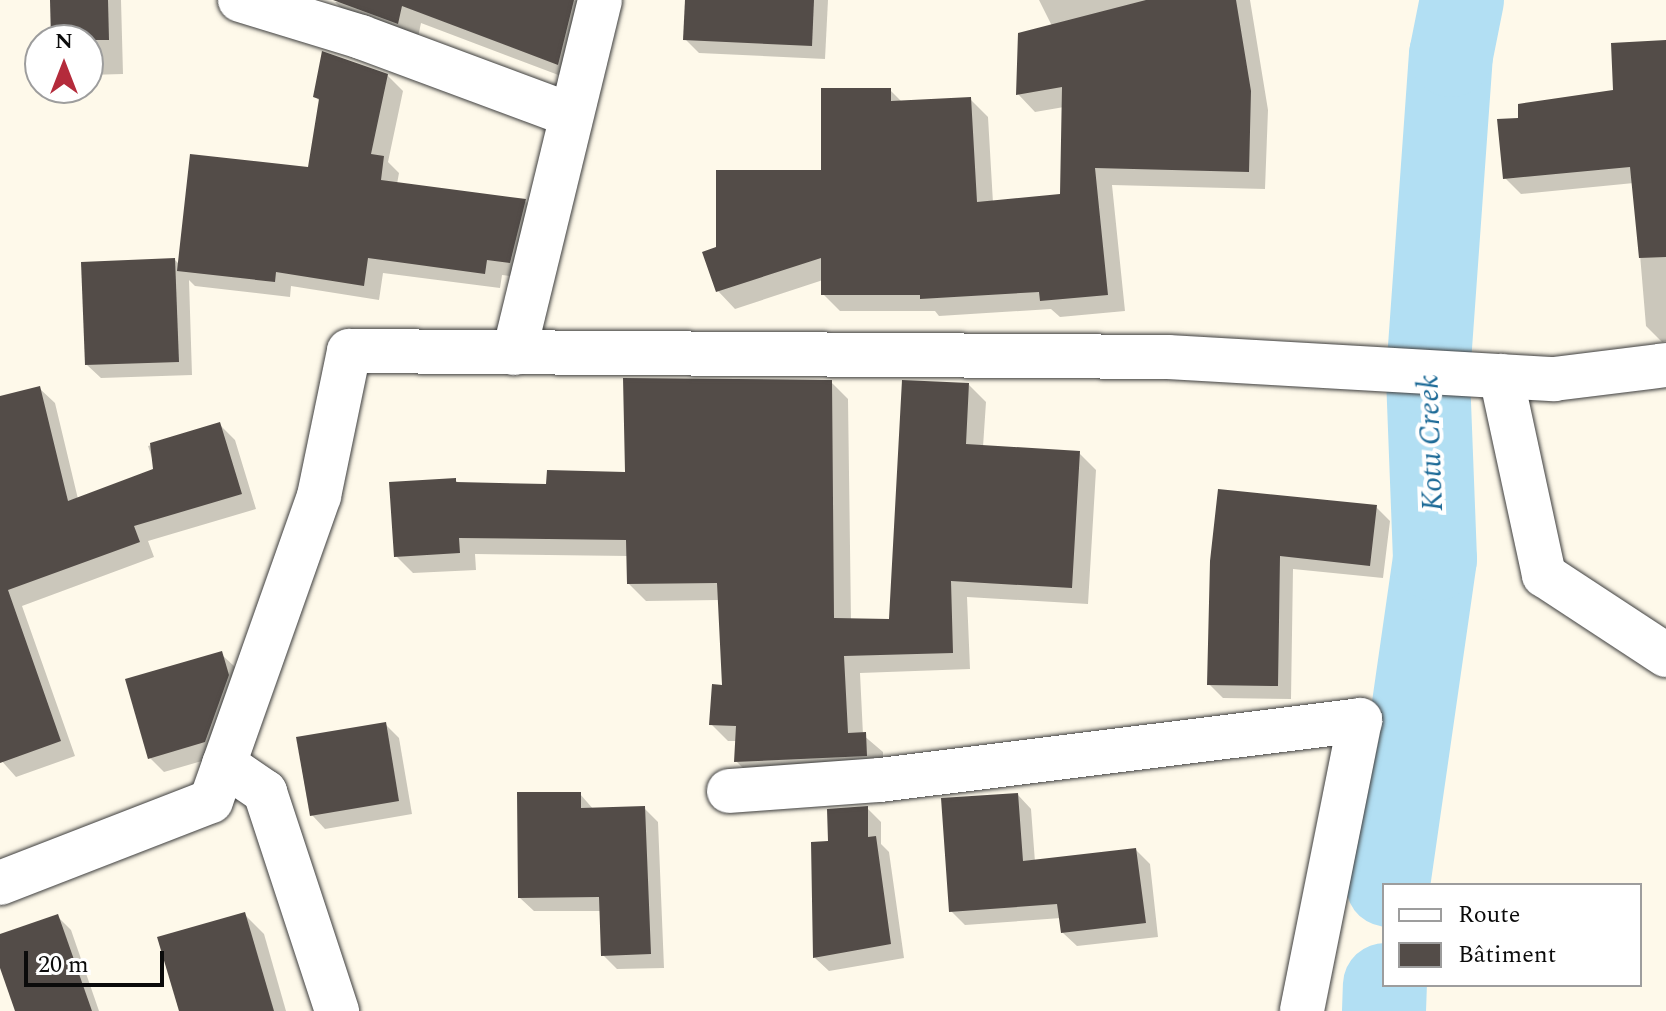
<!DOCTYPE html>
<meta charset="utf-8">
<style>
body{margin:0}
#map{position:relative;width:1666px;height:1011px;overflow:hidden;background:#fef9ea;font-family:Spectral,serif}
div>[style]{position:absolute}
.shadow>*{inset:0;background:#0003}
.river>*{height:84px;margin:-42px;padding:0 42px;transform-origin:42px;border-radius:42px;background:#b2dff3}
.building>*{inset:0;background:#534c48}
.roads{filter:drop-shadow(0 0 2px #3e3e3e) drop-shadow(0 0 2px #3e3e3e)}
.minor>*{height:44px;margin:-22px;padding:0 22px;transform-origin:22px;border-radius:22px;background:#fff}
span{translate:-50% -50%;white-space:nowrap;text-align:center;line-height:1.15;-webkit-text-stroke:8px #fff;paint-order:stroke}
.water-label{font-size:30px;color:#1b6996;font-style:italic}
.legend{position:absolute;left:1382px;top:883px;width:260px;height:104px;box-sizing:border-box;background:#fff;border:2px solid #9d9d9d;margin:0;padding:10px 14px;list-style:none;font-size:24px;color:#0b0b0b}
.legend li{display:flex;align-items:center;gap:16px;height:40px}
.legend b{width:40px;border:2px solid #9d9d9d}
.north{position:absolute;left:24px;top:24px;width:80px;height:80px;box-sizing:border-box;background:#fff;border:2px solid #9d9d9d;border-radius:50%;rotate:0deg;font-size:22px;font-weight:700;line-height:32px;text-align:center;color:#0b0b0b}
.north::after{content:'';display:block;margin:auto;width:28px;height:36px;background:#b42b3b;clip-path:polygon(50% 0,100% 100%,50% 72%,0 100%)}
.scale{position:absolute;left:24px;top:951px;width:140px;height:36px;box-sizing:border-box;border:4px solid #0b0b0b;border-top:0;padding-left:10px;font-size:24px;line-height:28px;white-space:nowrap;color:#0b0b0b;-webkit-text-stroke:6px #fff;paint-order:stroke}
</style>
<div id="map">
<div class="shadow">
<div style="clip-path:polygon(52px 0,121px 0,123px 74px,88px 75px,88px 40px,53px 40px)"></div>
<div style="clip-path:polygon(603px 0,577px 82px,421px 23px,417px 42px,354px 21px,335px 2px)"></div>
<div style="clip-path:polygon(687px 0,828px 0,825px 59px,699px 53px,685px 39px)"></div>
<div style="clip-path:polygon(1039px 0,1250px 0,1268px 110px,1265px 189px,1112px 185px,1125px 311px,1060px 317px,1051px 309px,939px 316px,935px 311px,840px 311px,823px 294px,823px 280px,735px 309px,718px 291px,718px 249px,823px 172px,890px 90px,903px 103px,970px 99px,988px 117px,993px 203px,1062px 196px,1064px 107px,1035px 112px,1018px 94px,1052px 26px)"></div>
<div style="clip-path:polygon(1666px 42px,1666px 341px,1662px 342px,1646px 326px,1634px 183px,1521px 194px,1505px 178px,1520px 120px,1615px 92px)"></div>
<div style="clip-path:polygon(387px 75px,403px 91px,388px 162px,399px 173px,397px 184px,525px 201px,540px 216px,525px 278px,502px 275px,500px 288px,383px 273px,379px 300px,291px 286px,290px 297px,195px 286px,189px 280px,192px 375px,101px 378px,87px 365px,175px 260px,180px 265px,310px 169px,321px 102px,315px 97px)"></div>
<div style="clip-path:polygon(831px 382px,848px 399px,851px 620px,890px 621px,969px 385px,986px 402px,983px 447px,1079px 453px,1096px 470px,1088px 604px,967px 597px,970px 669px,860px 673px,863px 735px,883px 752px,883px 772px,753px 778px,736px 761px,737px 741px,728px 741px,711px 724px,724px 687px,719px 600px,646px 601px,629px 584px,628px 556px,475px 554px,476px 570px,413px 573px,396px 556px,455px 480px,460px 484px,548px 486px,627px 474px)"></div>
<div style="clip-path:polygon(39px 388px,55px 403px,78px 499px,156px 470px,148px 446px,220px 425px,235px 440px,256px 509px,148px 541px,154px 557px,22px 606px,75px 756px,16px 777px,0 759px,0 398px)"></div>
<div style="clip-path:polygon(1376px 507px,1390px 521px,1383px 578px,1293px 569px,1291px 699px,1223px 698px,1209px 684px,1212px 561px)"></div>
<div style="clip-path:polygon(221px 654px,235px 667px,219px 756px,164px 772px,150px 758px)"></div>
<div style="clip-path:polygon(385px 724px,399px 738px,412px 814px,325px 829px,312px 815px)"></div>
<div style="clip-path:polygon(580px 794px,594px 810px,644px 808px,658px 822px,664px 968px,617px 969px,603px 955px,601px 911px,534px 911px,520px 898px)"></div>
<div style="clip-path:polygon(1018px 795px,1031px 809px,1035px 862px,1136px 850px,1150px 864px,1158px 937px,1077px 946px,1063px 933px,1061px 918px,965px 925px,951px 911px)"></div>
<div style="clip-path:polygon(867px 808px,881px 822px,881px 844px,889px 852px,904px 958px,829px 971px,815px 958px)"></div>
<div style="clip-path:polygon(244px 914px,264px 934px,286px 1011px,181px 1011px)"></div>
<div style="clip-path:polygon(57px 916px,71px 930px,99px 1011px,17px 1011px,0 962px,0 936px)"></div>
</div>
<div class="river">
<div style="left:1388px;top:885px;width:329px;rotate:-81.8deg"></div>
<div style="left:1435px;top:559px;width:184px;rotate:-92.2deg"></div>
<div style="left:1428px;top:375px;width:321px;rotate:-85.9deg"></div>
<div style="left:1451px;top:55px;width:56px;rotate:-78.7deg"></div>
<div style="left:1384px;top:1011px;width:26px;rotate:-88deg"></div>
</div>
<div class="building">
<div style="clip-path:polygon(50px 0,108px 0,109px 40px,51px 40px)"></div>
<div style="clip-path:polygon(333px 0,574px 0,558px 65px,402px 6px,398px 24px)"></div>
<div style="clip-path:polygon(685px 0,814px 0,812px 46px,683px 40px)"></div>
<div style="clip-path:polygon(1146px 0,1236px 0,1251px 91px,1249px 172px,1095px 168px,1108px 295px,1040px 301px,1039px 292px,920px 299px,920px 295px,821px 295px,821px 258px,716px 292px,702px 252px,716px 247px,716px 170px,821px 170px,821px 88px,891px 88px,891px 101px,971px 97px,977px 202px,1060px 194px,1062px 87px,1016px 95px,1018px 33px)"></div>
<div style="clip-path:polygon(1666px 40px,1666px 257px,1639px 258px,1630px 167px,1503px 179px,1497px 119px,1518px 118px,1518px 104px,1613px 90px,1611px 43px)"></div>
<div style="clip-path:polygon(322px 51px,388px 74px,371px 154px,384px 156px,381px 180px,526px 199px,510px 263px,487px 260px,485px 274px,368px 258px,364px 286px,276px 272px,275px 282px,177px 271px,190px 154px,308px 167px,319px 99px,313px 97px)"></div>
<div style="clip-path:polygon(175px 258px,179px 362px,85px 365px,81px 262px)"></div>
<div style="clip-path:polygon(623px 378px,832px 380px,834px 618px,889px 619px,902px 380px,969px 383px,966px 444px,1080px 451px,1072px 588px,951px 581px,953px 653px,844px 656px,848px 733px,866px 732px,867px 756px,734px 762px,736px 726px,709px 725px,712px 684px,722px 685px,717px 583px,627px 584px,626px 540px,459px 538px,460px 553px,394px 557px,389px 482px,456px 478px,456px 482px,546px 484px,547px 470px,625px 472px)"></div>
<div style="clip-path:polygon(40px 386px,68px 501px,153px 469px,150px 443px,220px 422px,242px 494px,134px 526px,140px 542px,8px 590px,61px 741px,0 763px,0 396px)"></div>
<div style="clip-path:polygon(1218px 489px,1377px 505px,1370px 566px,1280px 556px,1278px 686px,1207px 685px,1210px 561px)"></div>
<div style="clip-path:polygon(222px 651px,229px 675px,205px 742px,148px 759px,125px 679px)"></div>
<div style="clip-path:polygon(386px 722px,399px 801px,310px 816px,296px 737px)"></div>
<div style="clip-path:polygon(517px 792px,581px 792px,581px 808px,645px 806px,651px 954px,601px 956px,599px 897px,518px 898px)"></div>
<div style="clip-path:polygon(1018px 793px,1023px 861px,1136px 848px,1146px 923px,1061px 933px,1057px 904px,949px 912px,941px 798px)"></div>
<div style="clip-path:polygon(868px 806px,868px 837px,876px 836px,891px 944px,813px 958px,811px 842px,828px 841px,827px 809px)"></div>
<div style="clip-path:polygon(245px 912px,274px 1011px,179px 1011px,157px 937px)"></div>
<div style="clip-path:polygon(58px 914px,92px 1011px,15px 1011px,0 968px,0 934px)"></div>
</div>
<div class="roads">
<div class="minor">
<div style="left:240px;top:0;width:127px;rotate:17deg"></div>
<div style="left:361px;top:37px;width:224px;rotate:20.4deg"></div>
<div style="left:514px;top:353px;width:363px;rotate:-76.3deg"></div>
<div style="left:1501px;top:376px;width:204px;rotate:77.8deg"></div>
<div style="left:1544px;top:575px;width:146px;rotate:33.3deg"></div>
<div style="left:224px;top:764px;width:50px;rotate:34.3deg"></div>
<div style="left:265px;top:792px;width:231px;rotate:71.8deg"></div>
<div style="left:729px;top:791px;width:151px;rotate:-4.2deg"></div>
<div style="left:880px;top:780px;width:484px;rotate:-7.1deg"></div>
<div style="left:1360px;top:720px;width:297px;rotate:101.3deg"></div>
<div style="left:0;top:883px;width:226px;rotate:-21.2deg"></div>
<div style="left:211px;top:801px;width:324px;rotate:-70.5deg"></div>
<div style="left:319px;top:496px;width:148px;rotate:-78.3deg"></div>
<div style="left:349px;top:351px;width:819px;rotate:0.42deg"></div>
<div style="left:1168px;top:357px;width:387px;rotate:3.3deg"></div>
<div style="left:1554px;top:379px;width:113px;rotate:-7.1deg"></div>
</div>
</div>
<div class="water-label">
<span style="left:1431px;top:443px;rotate:-92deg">Kotu Creek</span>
</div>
<ul class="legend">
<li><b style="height:10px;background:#fff"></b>Route</li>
<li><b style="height:22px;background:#534c48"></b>Bâtiment</li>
</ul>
<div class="north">N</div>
<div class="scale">20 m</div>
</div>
